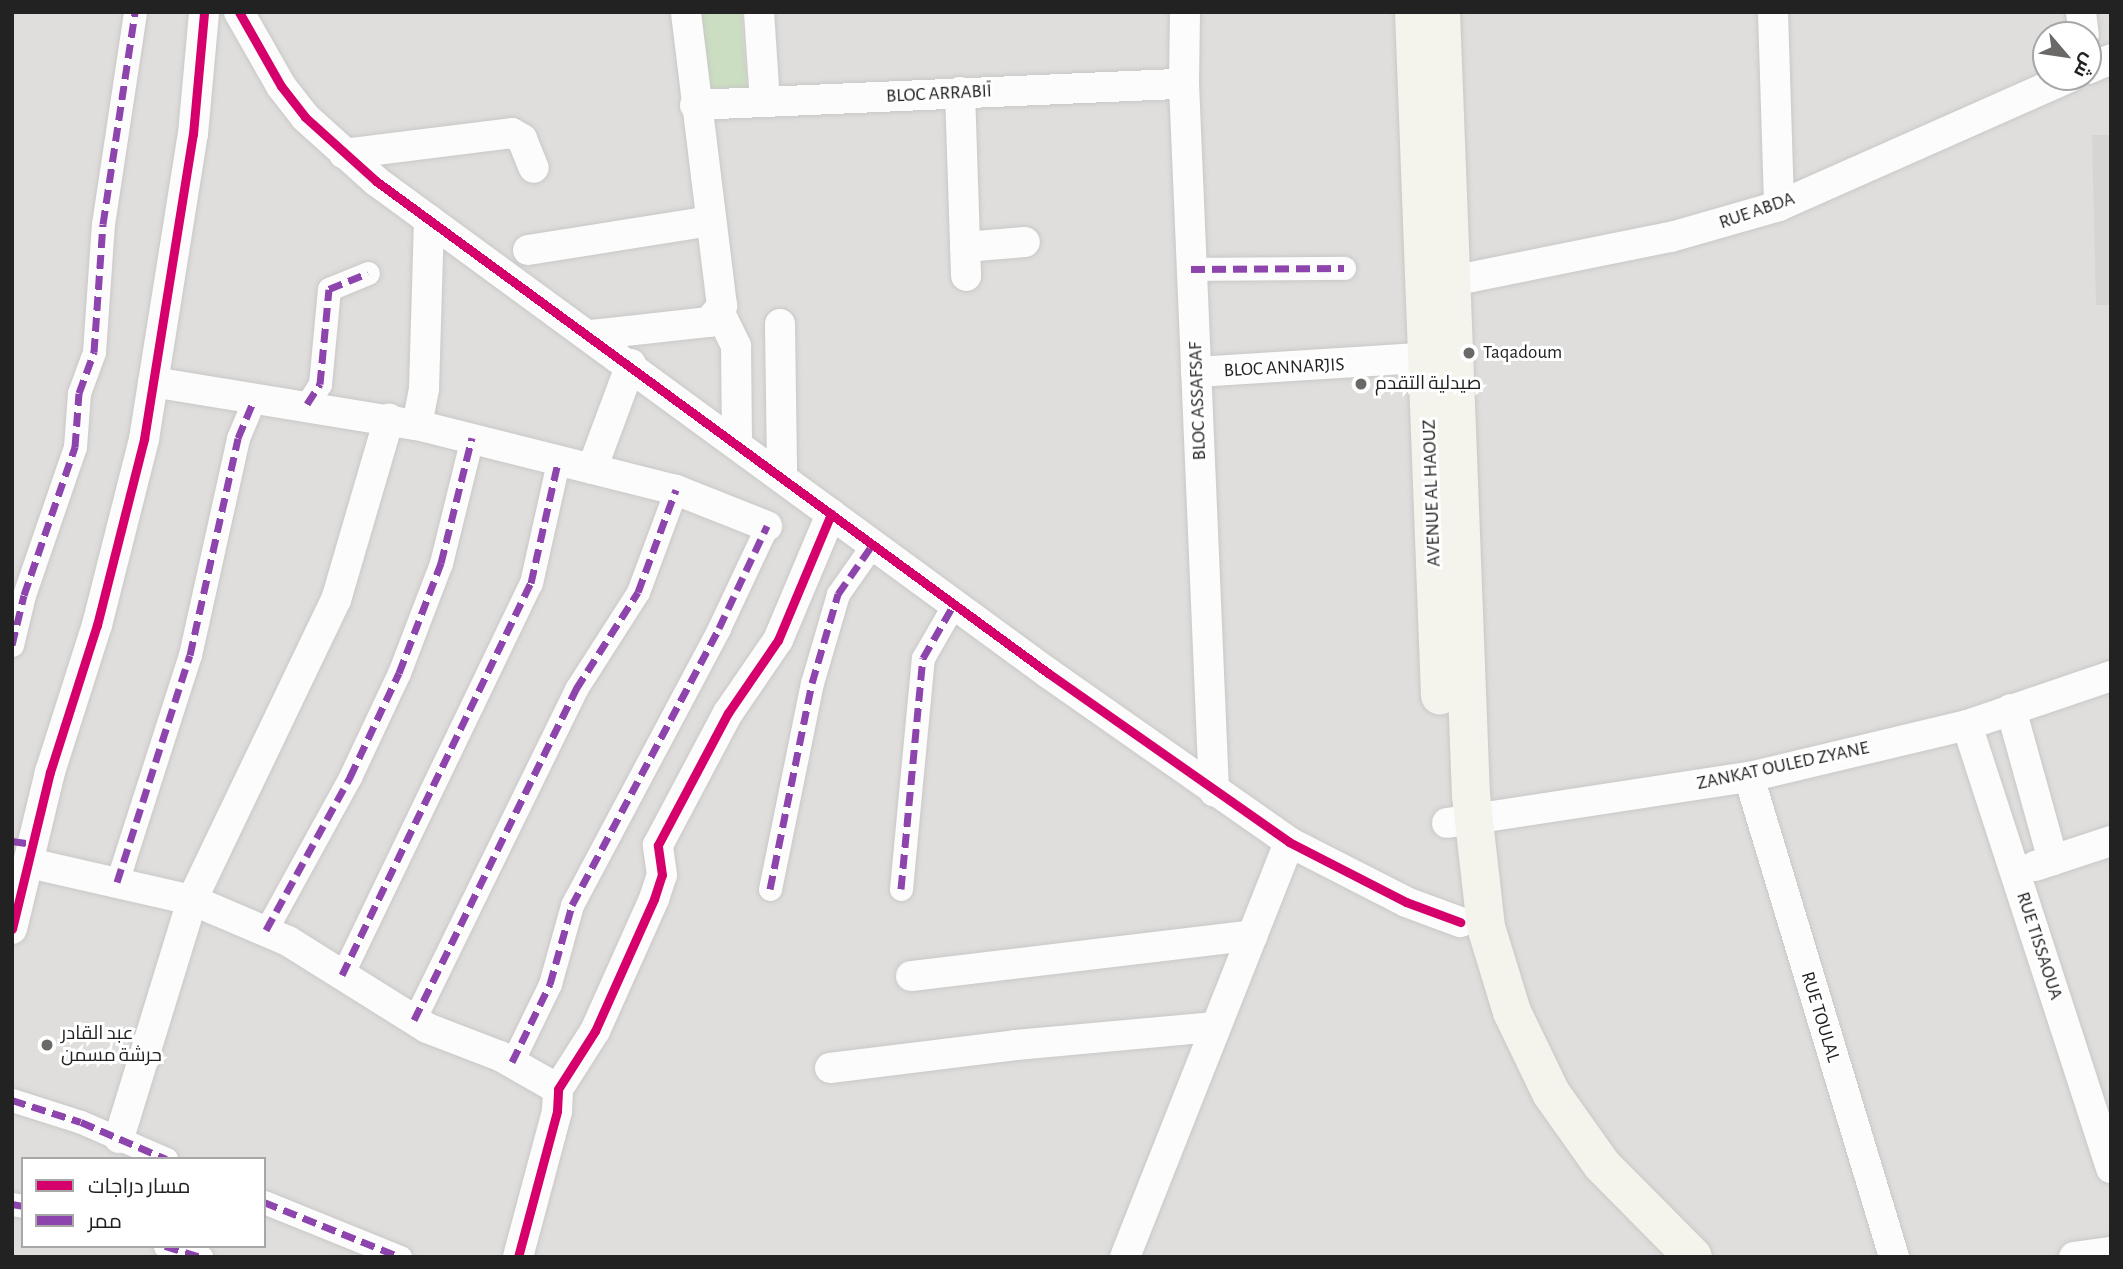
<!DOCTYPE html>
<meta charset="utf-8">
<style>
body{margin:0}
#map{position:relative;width:2123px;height:1269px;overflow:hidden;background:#f0eeeb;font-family:"Alegreya Sans",Cairo,sans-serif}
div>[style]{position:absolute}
.residential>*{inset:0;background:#dfdedc}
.forest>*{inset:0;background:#cbdec1}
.building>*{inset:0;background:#d7d4d2}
.roads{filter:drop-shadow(0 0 2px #c9c8c7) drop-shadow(0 0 2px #c9c8c7)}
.pedestrian>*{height:23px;margin:-11.5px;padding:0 11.5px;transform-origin:11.5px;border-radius:11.5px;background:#fdfcfc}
.minor>*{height:30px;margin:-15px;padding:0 15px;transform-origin:15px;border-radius:15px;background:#fdfcfc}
.secondary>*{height:38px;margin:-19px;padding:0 19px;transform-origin:19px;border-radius:19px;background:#f4f4ed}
.quiet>*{height:7px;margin-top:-3.5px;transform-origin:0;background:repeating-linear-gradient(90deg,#8e44ad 0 14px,transparent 0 21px)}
.cycleway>*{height:9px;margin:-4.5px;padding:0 4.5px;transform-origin:4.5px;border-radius:4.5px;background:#d6006c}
.dots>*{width:19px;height:19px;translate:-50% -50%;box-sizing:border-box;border:4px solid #fff;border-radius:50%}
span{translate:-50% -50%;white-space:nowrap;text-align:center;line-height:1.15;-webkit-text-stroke:6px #fff;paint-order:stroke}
.street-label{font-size:19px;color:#222}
.poi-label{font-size:19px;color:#222}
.left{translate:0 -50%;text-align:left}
.frame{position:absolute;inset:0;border:14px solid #222;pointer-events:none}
.legend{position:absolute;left:21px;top:1157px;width:245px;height:91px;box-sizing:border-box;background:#fff;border:2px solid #a7a7a7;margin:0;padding:9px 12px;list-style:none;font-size:21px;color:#222}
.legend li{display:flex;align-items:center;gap:14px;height:35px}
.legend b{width:35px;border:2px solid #a7a7a7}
.north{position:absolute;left:2032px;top:21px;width:70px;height:70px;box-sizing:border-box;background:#fff;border:2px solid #a7a7a7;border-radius:50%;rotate:119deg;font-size:19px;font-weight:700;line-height:28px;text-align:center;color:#222}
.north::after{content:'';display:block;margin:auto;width:24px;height:32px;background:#6a6968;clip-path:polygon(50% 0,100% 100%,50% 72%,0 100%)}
</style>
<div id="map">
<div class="residential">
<div style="clip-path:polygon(evenodd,12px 12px,2111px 12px,2111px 1257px,12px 1257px,12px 12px,2046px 35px,2088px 35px,2088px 77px,2046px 77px,2046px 35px,12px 12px,23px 1159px,264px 1159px,264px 1246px,23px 1246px,23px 1159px)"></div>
</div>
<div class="forest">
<div style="clip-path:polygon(699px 12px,741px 12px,749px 106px,711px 106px)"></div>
</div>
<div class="building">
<div style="clip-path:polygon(2092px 135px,2111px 135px,2111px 305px,2096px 305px)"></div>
</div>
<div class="roads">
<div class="pedestrian">
<div style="left:1191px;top:269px;width:153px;rotate:-0.4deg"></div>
<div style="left:307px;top:404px;width:24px;rotate:-57deg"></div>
<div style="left:320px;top:384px;width:95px;rotate:-84.6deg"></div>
<div style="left:329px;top:289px;width:42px;rotate:-22.3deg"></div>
<div style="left:12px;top:645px;width:51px;rotate:-76.5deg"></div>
<div style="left:24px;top:595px;width:157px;rotate:-71deg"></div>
<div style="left:75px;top:447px;width:54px;rotate:-85.8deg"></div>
<div style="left:79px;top:393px;width:44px;rotate:-69.9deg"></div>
<div style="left:94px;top:352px;width:128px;rotate:-86deg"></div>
<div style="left:103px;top:224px;width:214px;rotate:-81.4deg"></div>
<div style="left:117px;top:882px;width:238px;rotate:-72.2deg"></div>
<div style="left:190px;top:655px;width:222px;rotate:-77.5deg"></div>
<div style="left:238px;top:438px;width:41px;rotate:-67.2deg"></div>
<div style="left:770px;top:889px;width:210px;rotate:-78.5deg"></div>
<div style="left:812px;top:683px;width:93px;rotate:-73.7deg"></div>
<div style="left:838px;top:594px;width:61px;rotate:-55deg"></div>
<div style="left:901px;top:889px;width:232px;rotate:-84.6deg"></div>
<div style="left:923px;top:658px;width:62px;rotate:-60.1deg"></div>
<div style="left:266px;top:930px;width:175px;rotate:-61.2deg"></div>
<div style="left:350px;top:777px;width:115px;rotate:-64.8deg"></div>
<div style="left:399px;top:673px;width:118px;rotate:-69.1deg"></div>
<div style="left:441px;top:563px;width:129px;rotate:-76.1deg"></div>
<div style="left:342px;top:975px;width:435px;rotate:-64.3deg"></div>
<div style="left:531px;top:583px;width:124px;rotate:-77.4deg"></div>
<div style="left:414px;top:1020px;width:369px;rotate:-63.9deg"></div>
<div style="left:576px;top:689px;width:115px;rotate:-57.4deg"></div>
<div style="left:638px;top:592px;width:109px;rotate:-69.6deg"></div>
<div style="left:512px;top:1062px;width:87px;rotate:-64deg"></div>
<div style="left:550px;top:984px;width:82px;rotate:-74.4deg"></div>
<div style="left:572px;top:905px;width:314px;rotate:-62deg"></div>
<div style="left:719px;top:628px;width:113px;rotate:-64.8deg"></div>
<div style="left:12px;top:1100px;width:72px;rotate:17.7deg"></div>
<div style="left:81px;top:1122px;width:93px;rotate:23.5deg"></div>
<div style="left:264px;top:1202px;width:147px;rotate:22deg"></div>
<div style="left:12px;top:1204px;width:11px;rotate:10deg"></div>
<div style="left:165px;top:1246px;width:38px;rotate:17deg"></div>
</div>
<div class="minor">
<div style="left:239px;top:12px;width:85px;rotate:60.4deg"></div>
<div style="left:281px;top:86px;width:39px;rotate:52deg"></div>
<div style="left:305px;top:117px;width:96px;rotate:42deg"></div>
<div style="left:376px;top:181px;width:833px;rotate:36.21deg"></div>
<div style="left:1048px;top:673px;width:294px;rotate:35deg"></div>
<div style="left:1289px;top:842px;width:131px;rotate:27.1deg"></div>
<div style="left:1406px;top:902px;width:58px;rotate:20.3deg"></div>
<div style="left:759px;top:12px;width:90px;rotate:86.2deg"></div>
<div style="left:1185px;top:12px;width:72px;rotate:90.8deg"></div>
<div style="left:1184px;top:84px;width:708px;rotate:87.57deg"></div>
<div style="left:1773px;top:12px;width:194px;rotate:88.2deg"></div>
<div style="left:2081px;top:12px;width:23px;rotate:83deg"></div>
<div style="left:2088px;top:69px;width:25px;rotate:-23deg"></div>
<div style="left:960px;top:92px;width:184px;rotate:88.1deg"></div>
<div style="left:695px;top:105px;width:489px;rotate:-2.5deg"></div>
<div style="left:344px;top:154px;width:169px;rotate:-7.1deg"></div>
<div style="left:512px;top:133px;width:12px;rotate:31deg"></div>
<div style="left:522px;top:139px;width:31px;rotate:68deg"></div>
<div style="left:965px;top:247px;width:60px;rotate:-4.8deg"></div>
<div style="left:528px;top:250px;width:185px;rotate:-9deg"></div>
<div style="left:1432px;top:285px;width:244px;rotate:-11.4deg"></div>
<div style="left:1671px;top:237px;width:112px;rotate:-16deg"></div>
<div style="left:1779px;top:206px;width:318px;rotate:-23.9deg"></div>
<div style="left:720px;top:313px;width:37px;rotate:64deg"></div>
<div style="left:736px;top:346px;width:97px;rotate:89.4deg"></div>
<div style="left:780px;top:324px;width:152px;rotate:89.2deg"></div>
<div style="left:591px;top:335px;width:119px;rotate:-6.3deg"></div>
<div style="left:709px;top:322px;width:21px;rotate:-51deg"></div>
<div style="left:722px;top:306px;width:296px;rotate:-97deg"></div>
<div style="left:1196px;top:372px;width:252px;rotate:-3.6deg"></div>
<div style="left:153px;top:382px;width:267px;rotate:9.3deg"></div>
<div style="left:417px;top:425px;width:267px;rotate:14.1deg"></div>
<div style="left:676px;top:490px;width:98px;rotate:21.6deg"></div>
<div style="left:417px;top:425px;width:37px;rotate:-79deg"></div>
<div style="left:424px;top:389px;width:169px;rotate:-88.3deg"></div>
<div style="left:592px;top:469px;width:112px;rotate:-69.6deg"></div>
<div style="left:2011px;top:709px;width:157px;rotate:74.5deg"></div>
<div style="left:1967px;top:725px;width:466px;rotate:72deg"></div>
<div style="left:1749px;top:777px;width:501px;rotate:73.19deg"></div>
<div style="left:1447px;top:823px;width:305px;rotate:-8.7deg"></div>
<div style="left:1749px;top:777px;width:224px;rotate:-13.4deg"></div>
<div style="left:1967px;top:725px;width:152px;rotate:-18.8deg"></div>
<div style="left:29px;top:863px;width:167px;rotate:12.8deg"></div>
<div style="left:192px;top:900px;width:333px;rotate:-64.4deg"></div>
<div style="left:336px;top:600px;width:189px;rotate:-73.7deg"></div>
<div style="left:2035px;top:866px;width:80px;rotate:-18.2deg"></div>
<div style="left:12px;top:929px;width:162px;rotate:-76.4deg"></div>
<div style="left:50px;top:772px;width:154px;rotate:-72.3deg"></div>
<div style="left:97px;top:625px;width:192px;rotate:-75.8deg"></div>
<div style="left:144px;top:439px;width:309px;rotate:-80.9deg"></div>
<div style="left:193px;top:134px;width:122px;rotate:-84.8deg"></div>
<div style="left:911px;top:976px;width:344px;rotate:-6.8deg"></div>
<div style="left:830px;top:1068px;width:187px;rotate:-7deg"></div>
<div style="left:1016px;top:1045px;width:200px;rotate:-5.2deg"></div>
<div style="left:119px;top:1138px;width:249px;rotate:-72.9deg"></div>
<div style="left:192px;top:900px;width:104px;rotate:23.1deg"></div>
<div style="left:288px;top:941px;width:164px;rotate:32deg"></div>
<div style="left:427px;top:1028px;width:78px;rotate:21deg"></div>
<div style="left:500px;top:1056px;width:67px;rotate:29.6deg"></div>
<div style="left:518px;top:1257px;width:151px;rotate:-75deg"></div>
<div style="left:557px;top:1111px;width:22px;rotate:-87deg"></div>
<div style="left:558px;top:1089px;width:69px;rotate:-57.5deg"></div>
<div style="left:595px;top:1031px;width:145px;rotate:-65.9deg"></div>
<div style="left:654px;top:899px;width:25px;rotate:-72deg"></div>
<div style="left:662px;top:875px;width:30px;rotate:-98deg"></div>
<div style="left:658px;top:845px;width:149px;rotate:-62.1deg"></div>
<div style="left:728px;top:713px;width:88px;rotate:-55.6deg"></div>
<div style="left:778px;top:640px;width:137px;rotate:-67.2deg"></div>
<div style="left:1125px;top:1257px;width:446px;rotate:-68.4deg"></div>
<div style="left:2074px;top:1257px;width:37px;rotate:-8deg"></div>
</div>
<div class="secondary">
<div style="left:1414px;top:12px;width:684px;rotate:87.82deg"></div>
<div style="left:1441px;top:12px;width:784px;rotate:87.81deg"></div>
<div style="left:1471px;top:795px;width:133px;rotate:83.5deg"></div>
<div style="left:1486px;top:927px;width:89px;rotate:73deg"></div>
<div style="left:1512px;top:1012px;width:90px;rotate:64.3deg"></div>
<div style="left:1551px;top:1093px;width:88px;rotate:54.7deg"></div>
<div style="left:1602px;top:1165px;width:129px;rotate:45.3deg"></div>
</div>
</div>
<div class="quiet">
<div style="left:1191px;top:269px;width:153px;rotate:-0.4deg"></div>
<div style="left:307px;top:404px;width:24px;rotate:-57deg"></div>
<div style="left:320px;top:384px;width:95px;rotate:-84.6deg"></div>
<div style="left:329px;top:289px;width:42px;rotate:-22.3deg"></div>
<div style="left:12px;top:645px;width:51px;rotate:-76.5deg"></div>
<div style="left:24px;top:595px;width:157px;rotate:-71deg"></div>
<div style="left:75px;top:447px;width:54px;rotate:-85.8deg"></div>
<div style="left:79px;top:393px;width:44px;rotate:-69.9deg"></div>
<div style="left:94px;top:352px;width:128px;rotate:-86deg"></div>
<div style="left:103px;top:224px;width:214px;rotate:-81.4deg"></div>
<div style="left:12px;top:841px;width:21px;rotate:8deg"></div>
<div style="left:117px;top:882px;width:238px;rotate:-72.2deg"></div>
<div style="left:190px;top:655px;width:222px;rotate:-77.5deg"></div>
<div style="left:238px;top:438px;width:41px;rotate:-67.2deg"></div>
<div style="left:770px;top:889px;width:210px;rotate:-78.5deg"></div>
<div style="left:812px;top:683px;width:93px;rotate:-73.7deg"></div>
<div style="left:838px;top:594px;width:61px;rotate:-55deg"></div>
<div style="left:901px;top:889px;width:232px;rotate:-84.6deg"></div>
<div style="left:923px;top:658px;width:62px;rotate:-60.1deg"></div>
<div style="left:266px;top:930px;width:175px;rotate:-61.2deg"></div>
<div style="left:350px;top:777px;width:115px;rotate:-64.8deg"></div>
<div style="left:399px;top:673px;width:118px;rotate:-69.1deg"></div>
<div style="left:441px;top:563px;width:129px;rotate:-76.1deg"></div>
<div style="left:342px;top:975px;width:435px;rotate:-64.3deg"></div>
<div style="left:531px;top:583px;width:124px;rotate:-77.4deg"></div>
<div style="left:414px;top:1020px;width:369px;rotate:-63.9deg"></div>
<div style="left:576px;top:689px;width:115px;rotate:-57.4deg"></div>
<div style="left:638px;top:592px;width:109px;rotate:-69.6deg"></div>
<div style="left:512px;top:1062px;width:87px;rotate:-64deg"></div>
<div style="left:550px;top:984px;width:82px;rotate:-74.4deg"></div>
<div style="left:572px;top:905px;width:314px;rotate:-62deg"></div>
<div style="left:719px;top:628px;width:113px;rotate:-64.8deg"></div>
<div style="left:12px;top:1100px;width:72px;rotate:17.7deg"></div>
<div style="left:81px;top:1122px;width:93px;rotate:23.5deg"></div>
<div style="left:264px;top:1202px;width:147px;rotate:22deg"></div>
<div style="left:12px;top:1204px;width:11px;rotate:10deg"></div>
<div style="left:165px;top:1246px;width:38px;rotate:17deg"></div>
</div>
<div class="cycleway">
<div style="left:239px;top:12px;width:85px;rotate:60.4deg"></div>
<div style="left:281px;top:86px;width:39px;rotate:52deg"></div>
<div style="left:305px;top:117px;width:96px;rotate:42deg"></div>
<div style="left:376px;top:181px;width:833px;rotate:36.21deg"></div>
<div style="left:1048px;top:673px;width:294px;rotate:35deg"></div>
<div style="left:1289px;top:842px;width:131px;rotate:27.1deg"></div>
<div style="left:1406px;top:902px;width:58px;rotate:20.3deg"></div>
<div style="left:12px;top:929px;width:162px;rotate:-76.4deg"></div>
<div style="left:50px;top:772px;width:154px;rotate:-72.3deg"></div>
<div style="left:97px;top:625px;width:192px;rotate:-75.8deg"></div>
<div style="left:144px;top:439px;width:309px;rotate:-80.9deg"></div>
<div style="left:193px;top:134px;width:122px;rotate:-84.8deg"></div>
<div style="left:518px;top:1257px;width:151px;rotate:-75deg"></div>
<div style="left:557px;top:1111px;width:22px;rotate:-87deg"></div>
<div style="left:558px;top:1089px;width:69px;rotate:-57.5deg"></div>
<div style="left:595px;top:1031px;width:145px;rotate:-65.9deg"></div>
<div style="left:654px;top:899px;width:25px;rotate:-72deg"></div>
<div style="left:662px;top:875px;width:30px;rotate:-98deg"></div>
<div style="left:658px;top:845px;width:149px;rotate:-62.1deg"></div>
<div style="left:728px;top:713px;width:88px;rotate:-55.6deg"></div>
<div style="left:778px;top:640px;width:137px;rotate:-67.2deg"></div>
</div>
<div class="dots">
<div style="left:1469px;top:353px;background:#6a6968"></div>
<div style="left:1361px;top:384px;background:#6a6968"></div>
<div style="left:47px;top:1045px;background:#6a6968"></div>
</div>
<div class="street-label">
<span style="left:939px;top:94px;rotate:-3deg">BLOC ARRABIÏ</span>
<span style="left:1757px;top:211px;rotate:-19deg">RUE ABDA</span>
<span style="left:1284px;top:368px;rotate:-3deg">BLOC ANNARJIS</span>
<span style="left:1198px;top:401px;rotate:-92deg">BLOC ASSAFSAF</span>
<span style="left:1432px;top:493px;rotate:-92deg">AVENUE AL HAOUZ</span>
<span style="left:1783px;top:766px;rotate:-12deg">ZANKAT OULED ZYANE</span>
<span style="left:2039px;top:946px;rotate:72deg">RUE TISSAOUA</span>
<span style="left:1820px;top:1017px;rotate:73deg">RUE TOULAL</span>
</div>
<div class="poi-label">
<span class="left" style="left:1483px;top:353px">Taqadoum</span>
<span class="left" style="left:1375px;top:384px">صيدلية التقدم</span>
<span class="left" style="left:61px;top:1045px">عبد القادر<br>حرشة مسمن</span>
</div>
<div class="frame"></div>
<ul class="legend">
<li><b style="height:9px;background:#d6006c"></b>مسار دراجات</li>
<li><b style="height:9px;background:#8e44ad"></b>ممر</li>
</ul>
<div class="north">ش</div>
</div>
